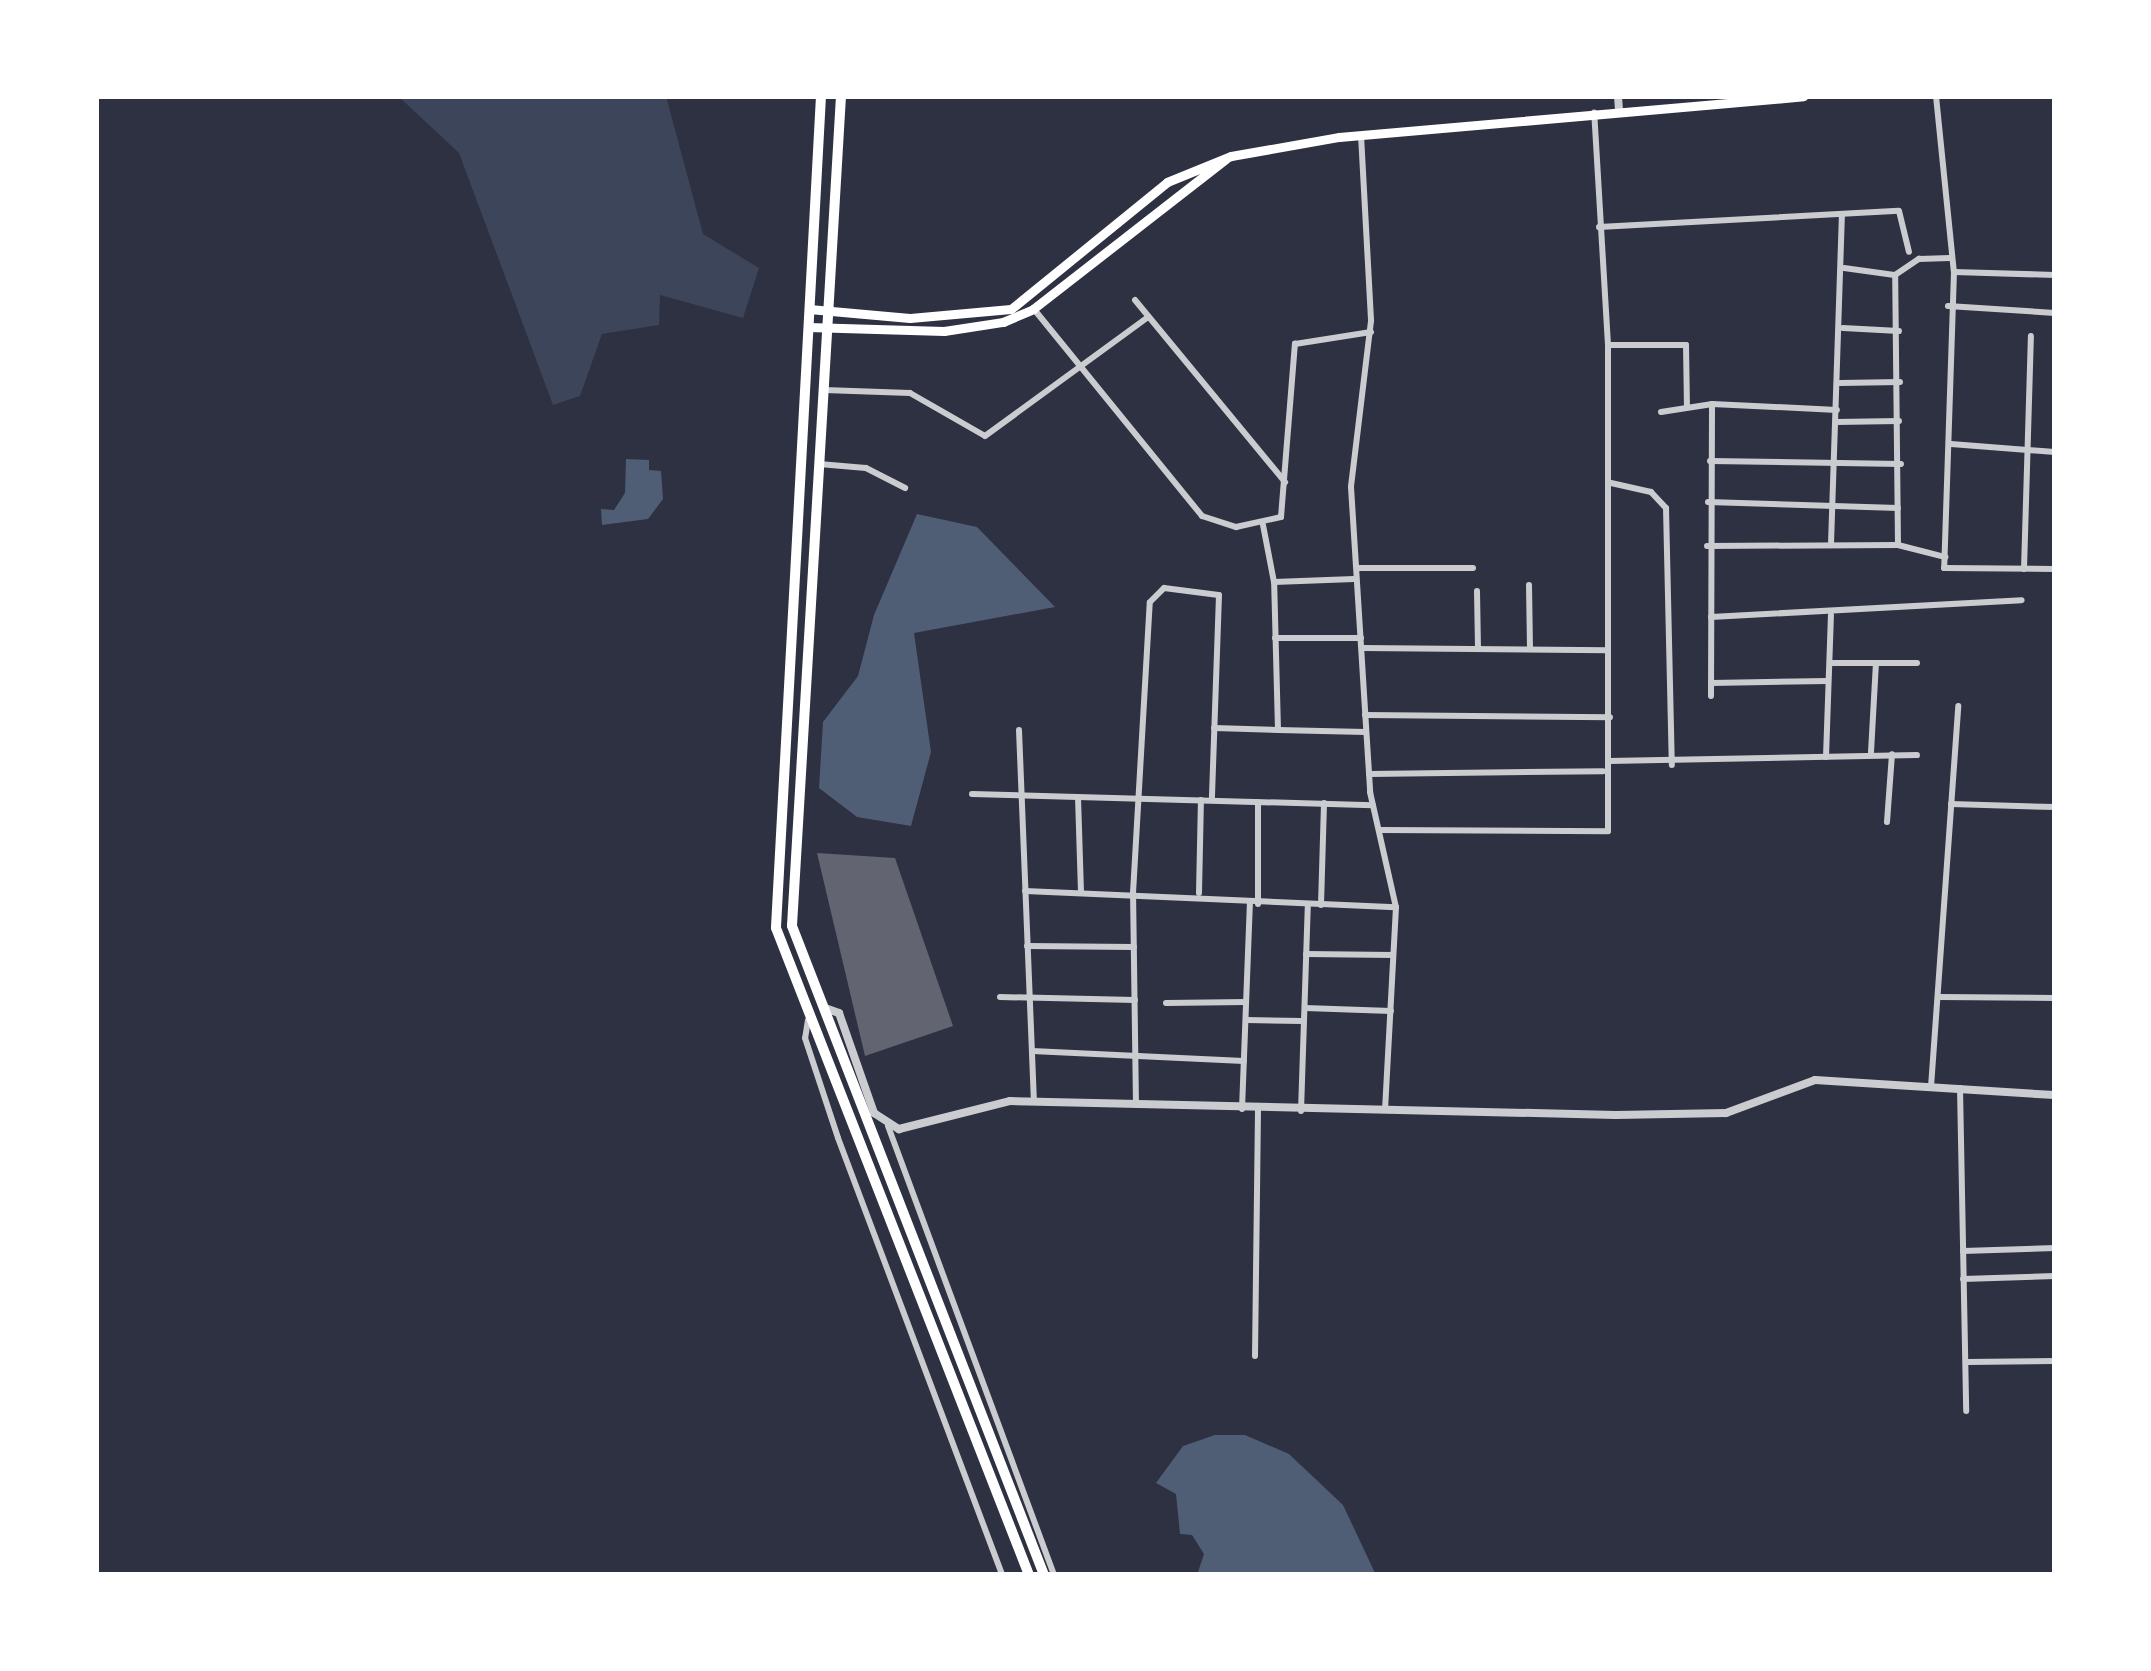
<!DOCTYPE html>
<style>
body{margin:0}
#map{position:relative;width:2151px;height:1671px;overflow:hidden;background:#2d3142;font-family:Quicksand,sans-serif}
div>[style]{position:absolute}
.green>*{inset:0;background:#3c4559}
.water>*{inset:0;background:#4f5d75}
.building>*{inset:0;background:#626471}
.minor>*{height:6px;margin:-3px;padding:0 3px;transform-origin:3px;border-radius:3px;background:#caccd0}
.tertiary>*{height:8px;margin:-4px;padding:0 4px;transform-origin:4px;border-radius:4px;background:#caccd0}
.secondary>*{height:9px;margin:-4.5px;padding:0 4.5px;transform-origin:4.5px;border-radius:4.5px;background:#fff}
.trunk>*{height:10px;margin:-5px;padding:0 5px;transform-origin:5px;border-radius:5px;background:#fff}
span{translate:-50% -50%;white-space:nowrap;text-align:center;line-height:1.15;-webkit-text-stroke:9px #fff;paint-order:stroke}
.frame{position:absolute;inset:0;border:99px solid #fff;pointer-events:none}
</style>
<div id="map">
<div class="green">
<div style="clip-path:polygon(398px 96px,666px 96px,703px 234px,759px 268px,743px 318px,660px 295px,659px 325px,602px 334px,580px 396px,553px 405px,459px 153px)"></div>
</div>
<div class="water">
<div style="clip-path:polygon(626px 459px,649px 460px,649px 470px,661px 471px,663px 499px,648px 519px,602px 525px,601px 509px,614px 510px,625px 493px)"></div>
<div style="clip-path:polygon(917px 514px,977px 527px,1055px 607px,914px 633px,931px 752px,911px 826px,857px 817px,819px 788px,823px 722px,858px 676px,874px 615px)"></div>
<div style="clip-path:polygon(1215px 1435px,1245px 1435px,1289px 1454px,1343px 1505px,1376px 1575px,1197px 1575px,1204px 1554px,1192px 1535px,1180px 1534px,1176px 1494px,1156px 1483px,1183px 1446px)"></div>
</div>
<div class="building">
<div style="clip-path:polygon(817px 853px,895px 858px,953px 1026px,865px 1056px)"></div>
</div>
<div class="minor">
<div style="left:1936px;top:96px;width:177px;rotate:84.2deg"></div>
<div style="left:1954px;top:272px;width:296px;rotate:91.9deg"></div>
<div style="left:1944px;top:568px;width:111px;rotate:0.5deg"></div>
<div style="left:1361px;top:135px;width:186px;rotate:86.9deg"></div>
<div style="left:1371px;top:321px;width:167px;rotate:96.9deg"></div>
<div style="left:1351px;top:487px;width:306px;rotate:86.4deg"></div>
<div style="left:1370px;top:792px;width:118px;rotate:77.3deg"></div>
<div style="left:1396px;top:907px;width:202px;rotate:93.1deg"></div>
<div style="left:1599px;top:227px;width:300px;rotate:-3.1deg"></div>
<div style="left:1899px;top:211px;width:42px;rotate:76.3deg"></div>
<div style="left:1844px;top:268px;width:51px;rotate:7.8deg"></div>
<div style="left:1895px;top:275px;width:29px;rotate:-34deg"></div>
<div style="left:1919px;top:259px;width:31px;rotate:-2deg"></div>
<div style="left:1954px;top:272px;width:101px;rotate:1.7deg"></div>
<div style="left:1135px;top:300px;width:236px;rotate:50.5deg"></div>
<div style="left:1948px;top:306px;width:107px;rotate:3.7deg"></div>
<div style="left:1033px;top:308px;width:268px;rotate:50.9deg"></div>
<div style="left:1202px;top:516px;width:36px;rotate:18deg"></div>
<div style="left:1236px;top:527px;width:46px;rotate:-12.5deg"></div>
<div style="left:1281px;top:517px;width:174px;rotate:-85.4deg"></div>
<div style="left:1295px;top:344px;width:77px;rotate:-9deg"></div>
<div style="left:1843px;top:328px;width:56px;rotate:3.1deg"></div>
<div style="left:1608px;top:345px;width:78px"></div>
<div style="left:1686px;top:345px;width:62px;rotate:89.1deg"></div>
<div style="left:1840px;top:383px;width:60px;rotate:-1deg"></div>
<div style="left:824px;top:390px;width:86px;rotate:2deg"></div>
<div style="left:910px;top:393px;width:86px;rotate:29.8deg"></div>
<div style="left:985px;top:436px;width:200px;rotate:-36.1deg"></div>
<div style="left:1661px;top:412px;width:52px;rotate:-8.9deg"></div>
<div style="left:1712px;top:404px;width:125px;rotate:2.7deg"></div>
<div style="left:1836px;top:422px;width:63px;rotate:-0.9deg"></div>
<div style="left:1951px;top:444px;width:104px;rotate:4.4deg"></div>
<div style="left:1710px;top:461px;width:191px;rotate:0.9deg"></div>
<div style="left:819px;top:464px;width:47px;rotate:4.9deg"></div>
<div style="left:866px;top:468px;width:44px;rotate:27.1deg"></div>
<div style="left:1611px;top:483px;width:41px;rotate:12.7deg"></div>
<div style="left:1651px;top:492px;width:22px;rotate:47deg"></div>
<div style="left:1666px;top:508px;width:257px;rotate:88.7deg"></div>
<div style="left:1708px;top:502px;width:190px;rotate:1.8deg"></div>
<div style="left:1263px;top:525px;width:58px;rotate:79.1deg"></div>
<div style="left:1831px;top:544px;width:330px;rotate:-88.1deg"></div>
<div style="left:1898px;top:545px;width:49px;rotate:14.3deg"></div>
<div style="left:1707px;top:546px;width:191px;rotate:-0.3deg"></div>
<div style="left:1898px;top:545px;width:270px;rotate:-90.6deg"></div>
<div style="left:1357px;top:568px;width:116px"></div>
<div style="left:2024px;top:569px;width:233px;rotate:-88.3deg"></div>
<div style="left:1529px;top:585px;width:64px;rotate:89.1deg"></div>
<div style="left:1477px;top:591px;width:56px;rotate:89deg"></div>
<div style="left:1711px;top:617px;width:311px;rotate:-3.1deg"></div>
<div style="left:1275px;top:638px;width:86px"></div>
<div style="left:1362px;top:648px;width:245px;rotate:0.5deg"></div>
<div style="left:1833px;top:663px;width:84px"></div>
<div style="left:1711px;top:683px;width:116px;rotate:-1deg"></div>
<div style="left:1711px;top:696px;width:292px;rotate:-89.8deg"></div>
<div style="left:1365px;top:715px;width:245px;rotate:0.5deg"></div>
<div style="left:1214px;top:728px;width:64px;rotate:1.8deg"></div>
<div style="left:1278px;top:730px;width:148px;rotate:-91.5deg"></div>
<div style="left:1274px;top:582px;width:80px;rotate:-2.1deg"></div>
<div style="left:1019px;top:730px;width:372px;rotate:87.7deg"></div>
<div style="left:1278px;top:730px;width:87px;rotate:1.3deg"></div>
<div style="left:1871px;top:752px;width:89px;rotate:-86.8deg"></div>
<div style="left:1826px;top:757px;width:142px;rotate:-88deg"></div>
<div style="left:1609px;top:761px;width:308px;rotate:-1.1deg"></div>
<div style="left:1369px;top:774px;width:234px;rotate:-0.7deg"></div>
<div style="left:972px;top:794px;width:401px;rotate:1.6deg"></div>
<div style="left:1078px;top:797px;width:95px;rotate:88.2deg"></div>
<div style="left:1258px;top:802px;width:102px;rotate:90deg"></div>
<div style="left:1951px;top:804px;width:104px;rotate:1.7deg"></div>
<div style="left:1887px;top:822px;width:68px;rotate:-85.8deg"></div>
<div style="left:1379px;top:830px;width:229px;rotate:0.3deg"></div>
<div style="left:1608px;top:831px;width:486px;rotate:-90deg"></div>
<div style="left:1608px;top:345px;width:233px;rotate:-93.4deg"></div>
<div style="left:1025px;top:891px;width:371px;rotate:2.5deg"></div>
<div style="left:1199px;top:893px;width:93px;rotate:-88.8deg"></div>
<div style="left:1321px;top:905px;width:102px;rotate:-88.3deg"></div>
<div style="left:1027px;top:946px;width:107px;rotate:0.5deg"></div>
<div style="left:1306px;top:954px;width:87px;rotate:0.7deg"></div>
<div style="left:1000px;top:997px;width:135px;rotate:1.3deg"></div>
<div style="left:1939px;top:997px;width:116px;rotate:0.5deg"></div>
<div style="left:1166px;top:1003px;width:80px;rotate:-0.7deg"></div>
<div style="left:1305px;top:1008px;width:86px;rotate:2deg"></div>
<div style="left:808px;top:1020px;width:18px;rotate:99deg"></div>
<div style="left:805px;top:1038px;width:105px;rotate:71.7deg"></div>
<div style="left:838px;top:1138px;width:467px;rotate:69.4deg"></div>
<div style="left:1246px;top:1020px;width:56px;rotate:1deg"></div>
<div style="left:1032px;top:1051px;width:212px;rotate:2.7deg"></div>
<div style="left:1931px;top:1087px;width:382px;rotate:-85.9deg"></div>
<div style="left:1960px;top:1088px;width:323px;rotate:88.9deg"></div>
<div style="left:1136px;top:1105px;width:212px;rotate:-90.8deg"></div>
<div style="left:1133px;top:893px;width:291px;rotate:-86.7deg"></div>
<div style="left:1150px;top:602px;width:20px;rotate:-45deg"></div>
<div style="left:1164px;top:588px;width:55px;rotate:7.3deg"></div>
<div style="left:1219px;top:595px;width:205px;rotate:92deg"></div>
<div style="left:1242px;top:1109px;width:205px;rotate:-87.8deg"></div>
<div style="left:1301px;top:1111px;width:206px;rotate:-88.1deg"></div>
<div style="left:888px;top:1126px;width:479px;rotate:69.7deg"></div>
<div style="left:1963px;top:1251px;width:92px;rotate:-1.9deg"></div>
<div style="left:1963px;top:1279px;width:92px;rotate:-1.9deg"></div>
<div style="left:1255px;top:1356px;width:248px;rotate:-89.3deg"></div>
<div style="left:1967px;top:1362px;width:88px;rotate:-0.7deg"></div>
</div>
<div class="tertiary">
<div style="left:1618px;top:96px;width:14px;rotate:86deg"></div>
<div style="left:825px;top:1008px;width:15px;rotate:20deg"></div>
<div style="left:839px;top:1013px;width:106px;rotate:70.7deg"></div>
<div style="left:874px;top:1113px;width:30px;rotate:33deg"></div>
<div style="left:899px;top:1129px;width:114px;rotate:-14.2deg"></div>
<div style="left:1010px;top:1101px;width:606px;rotate:1.32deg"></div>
<div style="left:1616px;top:1115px;width:110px;rotate:-1deg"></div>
<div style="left:1726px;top:1113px;width:95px;rotate:-20.3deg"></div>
<div style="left:1815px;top:1080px;width:240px;rotate:3.6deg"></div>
</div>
<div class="secondary">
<div style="left:809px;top:309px;width:101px;rotate:5.1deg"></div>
<div style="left:910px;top:318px;width:101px;rotate:-5.1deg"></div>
<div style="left:1011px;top:309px;width:201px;rotate:-39.1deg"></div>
<div style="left:1167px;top:182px;width:69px;rotate:-22.1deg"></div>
<div style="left:1231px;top:156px;width:110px;rotate:-10deg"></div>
<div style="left:1339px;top:137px;width:466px;rotate:-5deg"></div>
<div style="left:808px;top:327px;width:136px;rotate:1.7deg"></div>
<div style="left:944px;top:331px;width:60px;rotate:-8.7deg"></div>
<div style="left:1003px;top:322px;width:33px;rotate:-23deg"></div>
<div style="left:1033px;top:309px;width:244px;rotate:-37.9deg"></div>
</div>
<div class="trunk">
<div style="left:821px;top:96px;width:833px;rotate:93.1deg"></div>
<div style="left:776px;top:928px;width:695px;rotate:68.64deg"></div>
<div style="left:841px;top:96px;width:831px;rotate:93.38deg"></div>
<div style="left:792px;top:926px;width:696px;rotate:68.78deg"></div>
</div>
<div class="frame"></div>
</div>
